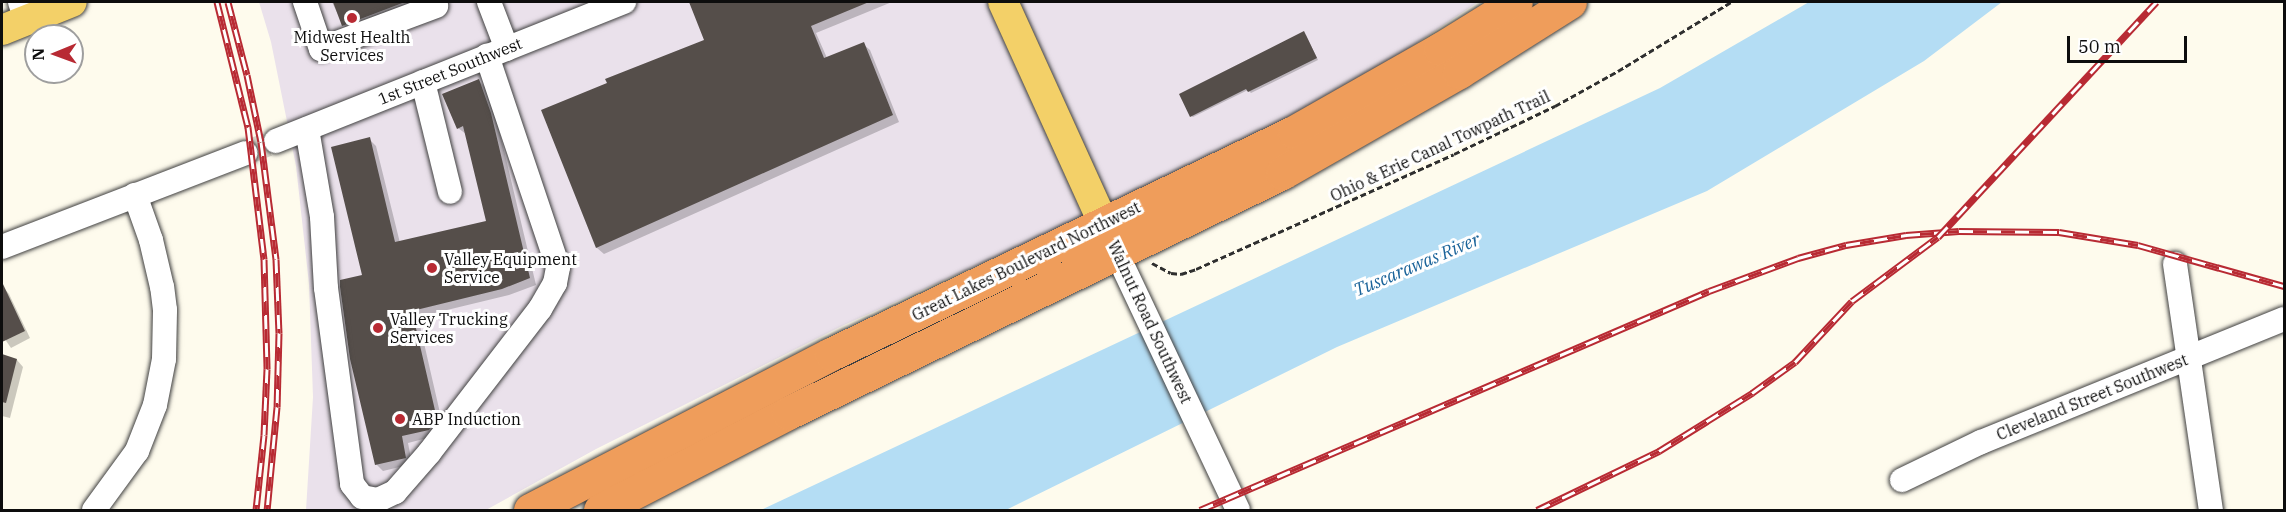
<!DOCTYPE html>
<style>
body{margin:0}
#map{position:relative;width:2286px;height:512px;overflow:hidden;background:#fefbed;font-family:"IBM Plex Serif",serif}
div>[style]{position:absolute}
.industrial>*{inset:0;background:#eae1eb}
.water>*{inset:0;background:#b4ddf4}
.shadow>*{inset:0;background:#0003}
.building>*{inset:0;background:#554e4a}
.minor-tunnel>*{height:24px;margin-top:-12px;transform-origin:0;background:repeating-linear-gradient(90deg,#dad7cb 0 24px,transparent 0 36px)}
.path>*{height:3px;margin-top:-1.5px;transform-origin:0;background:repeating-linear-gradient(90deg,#2f2f2f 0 6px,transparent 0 9px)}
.roads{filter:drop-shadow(0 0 2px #404040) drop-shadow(0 0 2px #404040)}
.minor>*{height:24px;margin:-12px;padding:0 12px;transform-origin:12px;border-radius:12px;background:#fff}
.major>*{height:30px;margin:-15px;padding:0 15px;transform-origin:15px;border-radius:15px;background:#f3d068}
.highway>*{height:33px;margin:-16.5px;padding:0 16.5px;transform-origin:16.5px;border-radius:16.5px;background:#ef9d5b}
.rail>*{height:7px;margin-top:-3.5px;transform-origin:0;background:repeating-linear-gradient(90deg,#fff 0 14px,#b82a33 0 28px);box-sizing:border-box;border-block:2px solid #b82a33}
.dots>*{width:16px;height:16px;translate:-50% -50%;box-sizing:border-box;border:3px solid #fff;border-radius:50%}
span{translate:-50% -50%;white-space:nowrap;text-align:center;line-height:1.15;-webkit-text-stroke:6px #fff;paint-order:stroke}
.poi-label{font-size:16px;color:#0d0d0d}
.left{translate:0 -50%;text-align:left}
.street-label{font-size:16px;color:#0d0d0d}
.water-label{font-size:18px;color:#1b649a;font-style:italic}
.frame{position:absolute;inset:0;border:3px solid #0d0d0d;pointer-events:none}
.north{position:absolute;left:24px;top:24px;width:60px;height:60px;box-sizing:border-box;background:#fff;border:2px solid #9e9e9e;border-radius:50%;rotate:269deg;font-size:16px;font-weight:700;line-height:24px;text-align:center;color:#0d0d0d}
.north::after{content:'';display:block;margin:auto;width:21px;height:27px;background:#b82a33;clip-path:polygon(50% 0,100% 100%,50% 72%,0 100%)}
.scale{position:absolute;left:2067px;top:36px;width:120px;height:27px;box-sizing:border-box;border:3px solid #0d0d0d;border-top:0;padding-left:8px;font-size:18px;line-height:21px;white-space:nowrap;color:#0d0d0d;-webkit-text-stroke:4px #fff;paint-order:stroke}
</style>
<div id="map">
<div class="industrial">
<div style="clip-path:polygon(259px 2px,1478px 2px,1399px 55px,1300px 112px,1080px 219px,844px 325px,596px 449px,486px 510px,306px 510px,313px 397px,309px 284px,296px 166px,271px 42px)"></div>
</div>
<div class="water">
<div style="clip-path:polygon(1809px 2px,2002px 2px,1924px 61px,1707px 191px,1337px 347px,1006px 510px,761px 510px,1660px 88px)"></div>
</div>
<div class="shadow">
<div style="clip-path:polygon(332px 2px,419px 2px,352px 34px,343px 25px)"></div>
<div style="clip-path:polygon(693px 2px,892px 2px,816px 33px,827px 58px,863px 44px,870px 50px,899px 122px,604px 254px,597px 248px,543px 111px,706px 41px,691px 3px)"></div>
<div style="clip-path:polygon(1306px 35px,1318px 60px,1251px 93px,1248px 90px,1193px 117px,1191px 116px)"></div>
<div style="clip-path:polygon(478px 80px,485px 87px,497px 121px,536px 285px,509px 295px,418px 317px,443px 426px,435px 436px,408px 443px,412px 464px,383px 471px,376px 464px,364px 276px,369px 139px,376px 146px,400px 243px,487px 222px,466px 134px,458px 128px)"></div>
<div style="clip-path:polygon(3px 287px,9px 294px,30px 338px,11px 348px,2px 335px)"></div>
<div style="clip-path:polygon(2px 356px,17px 360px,23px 367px,10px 418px,2px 416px)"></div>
</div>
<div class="building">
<div style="clip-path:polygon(333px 2px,405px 2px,342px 26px)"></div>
<div style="clip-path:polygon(689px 2px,869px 2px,811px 26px,824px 58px,864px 42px,893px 115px,596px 248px,541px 110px,607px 83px,605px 79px,704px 40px)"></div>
<div style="clip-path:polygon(1304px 31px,1317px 58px,1248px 92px,1246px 89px,1190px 117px,1179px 94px)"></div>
<div style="clip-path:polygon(479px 79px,491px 113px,530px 278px,502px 289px,412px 311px,437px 419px,429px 430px,402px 436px,406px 458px,375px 465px,350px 359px,340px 287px,340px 280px,362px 275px,331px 147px,370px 137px,395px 242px,486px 221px,463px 126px,457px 129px,442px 94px)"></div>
<div style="clip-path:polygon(2px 282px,25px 331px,2px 342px)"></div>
<div style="clip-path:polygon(2px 354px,17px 359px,6px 403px,2px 402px)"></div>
</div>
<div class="minor-tunnel">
<div style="left:245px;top:153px;width:33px;rotate:-21deg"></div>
</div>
<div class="path">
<div style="left:1152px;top:263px;width:21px;rotate:28deg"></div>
<div style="left:1171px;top:273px;width:10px;rotate:6deg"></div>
<div style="left:1181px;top:274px;width:16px;rotate:-18deg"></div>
<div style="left:1196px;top:269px;width:282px;rotate:-24deg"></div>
<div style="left:1454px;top:154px;width:112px;rotate:-25.4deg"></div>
<div style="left:1555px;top:106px;width:72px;rotate:-29.1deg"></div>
<div style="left:1618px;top:71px;width:132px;rotate:-31.4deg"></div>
</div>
<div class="roads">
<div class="minor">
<div style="left:20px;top:2px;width:19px;rotate:72deg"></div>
<div style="left:305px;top:2px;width:50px;rotate:71.2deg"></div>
<div style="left:321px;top:49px;width:123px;rotate:-20.5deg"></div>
<div style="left:489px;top:2px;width:50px;rotate:69deg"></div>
<div style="left:423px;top:82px;width:113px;rotate:76.2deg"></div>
<div style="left:307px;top:129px;width:89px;rotate:80.3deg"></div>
<div style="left:322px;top:217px;width:71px;rotate:86.8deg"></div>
<div style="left:326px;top:288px;width:198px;rotate:82.4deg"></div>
<div style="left:352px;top:484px;width:16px;rotate:52deg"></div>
<div style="left:362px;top:497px;width:16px;rotate:11deg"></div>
<div style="left:378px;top:500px;width:19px;rotate:-25deg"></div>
<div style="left:395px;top:492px;width:52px;rotate:-48.9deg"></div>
<div style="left:429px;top:453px;width:182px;rotate:-52.4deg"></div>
<div style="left:540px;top:309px;width:30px;rotate:-60deg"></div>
<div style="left:555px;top:283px;width:16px;rotate:-79deg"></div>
<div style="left:558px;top:267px;width:223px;rotate:-108.6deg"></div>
<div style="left:276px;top:141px;width:375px;rotate:-21.8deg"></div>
<div style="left:2px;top:247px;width:261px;rotate:-21.1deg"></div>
<div style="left:1117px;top:254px;width:283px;rotate:64.7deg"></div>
<div style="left:2175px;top:264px;width:249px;rotate:81.7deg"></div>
<div style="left:1902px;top:480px;width:88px;rotate:-25.7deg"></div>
<div style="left:1981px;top:442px;width:327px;rotate:-22.1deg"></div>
<div style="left:94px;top:510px;width:73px;rotate:-53.9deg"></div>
<div style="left:137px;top:451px;width:49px;rotate:-68.6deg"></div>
<div style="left:155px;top:405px;width:47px;rotate:-78.9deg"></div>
<div style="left:164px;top:359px;width:49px;rotate:-88.8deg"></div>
<div style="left:165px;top:310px;width:23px;rotate:-97deg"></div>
<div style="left:162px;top:287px;width:48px;rotate:-103.2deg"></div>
<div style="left:151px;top:240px;width:48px;rotate:-109.6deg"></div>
</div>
<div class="major">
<div style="left:1003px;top:2px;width:267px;rotate:65.6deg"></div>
<div style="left:2px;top:30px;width:75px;rotate:-21.8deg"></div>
</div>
<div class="highway">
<div style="left:530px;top:510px;width:339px;rotate:-27.4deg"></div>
<div style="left:831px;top:354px;width:513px;rotate:-25.62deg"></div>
<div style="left:1294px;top:132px;width:168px;rotate:-29.6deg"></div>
<div style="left:1440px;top:49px;width:89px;rotate:-31.7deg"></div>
<div style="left:600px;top:510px;width:212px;rotate:-27.3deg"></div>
<div style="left:788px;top:413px;width:549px;rotate:-25.91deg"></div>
<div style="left:1282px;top:173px;width:204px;rotate:-29.7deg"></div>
<div style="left:1459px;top:72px;width:131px;rotate:-32.2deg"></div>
</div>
</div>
<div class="rail">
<div style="left:217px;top:2px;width:129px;rotate:76.1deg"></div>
<div style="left:248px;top:127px;width:133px;rotate:83.1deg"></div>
<div style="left:264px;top:259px;width:110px;rotate:88.4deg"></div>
<div style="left:267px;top:369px;width:66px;rotate:92.6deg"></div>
<div style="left:264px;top:435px;width:75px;rotate:96.1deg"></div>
<div style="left:228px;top:2px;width:75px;rotate:75.4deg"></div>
<div style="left:247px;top:75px;width:68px;rotate:78.2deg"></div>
<div style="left:261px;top:142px;width:118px;rotate:82.7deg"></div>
<div style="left:276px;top:259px;width:74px;rotate:87.7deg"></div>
<div style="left:279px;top:333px;width:74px;rotate:91.5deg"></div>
<div style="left:277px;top:407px;width:103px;rotate:95.5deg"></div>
<div style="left:1200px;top:510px;width:554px;rotate:-23.28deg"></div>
<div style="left:1709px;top:291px;width:95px;rotate:-20.3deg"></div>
<div style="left:1798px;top:258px;width:50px;rotate:-15.2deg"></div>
<div style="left:1846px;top:245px;width:61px;rotate:-9.5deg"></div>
<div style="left:1906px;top:235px;width:53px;rotate:-4.3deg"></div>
<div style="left:1959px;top:231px;width:100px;rotate:0.6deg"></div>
<div style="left:2059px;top:232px;width:80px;rotate:9.3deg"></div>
<div style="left:2138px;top:245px;width:152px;rotate:15.7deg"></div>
<div style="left:1537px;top:510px;width:136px;rotate:-25.8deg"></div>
<div style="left:1659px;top:451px;width:110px;rotate:-31.9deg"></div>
<div style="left:1752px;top:393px;width:53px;rotate:-35.8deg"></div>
<div style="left:1795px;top:362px;width:83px;rotate:-46.9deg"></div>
<div style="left:1852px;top:301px;width:107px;rotate:-36.7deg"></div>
<div style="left:1938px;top:237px;width:321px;rotate:-47.1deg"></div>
</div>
<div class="dots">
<div style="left:352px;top:18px;background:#b82a33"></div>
<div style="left:432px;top:268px;background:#b82a33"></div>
<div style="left:378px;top:328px;background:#b82a33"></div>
<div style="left:400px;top:419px;background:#b82a33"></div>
</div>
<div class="poi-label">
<span style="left:352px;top:46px">Midwest Health<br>Services</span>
<span class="left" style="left:444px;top:268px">Valley Equipment<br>Service</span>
<span class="left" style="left:390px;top:328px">Valley Trucking<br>Services</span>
<span class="left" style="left:412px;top:419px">ABP Induction</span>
</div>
<div class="street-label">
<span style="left:450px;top:71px;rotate:-22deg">1st Street Southwest</span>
<span style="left:1440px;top:146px;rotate:-25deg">Ohio &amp; Erie Canal Towpath Trail</span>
<span style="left:1026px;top:261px;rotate:-26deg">Great Lakes Boulevard Northwest</span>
<span style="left:1150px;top:322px;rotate:65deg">Walnut Road Southwest</span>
<span style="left:2092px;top:397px;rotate:-22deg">Cleveland Street Southwest</span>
</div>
<div class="water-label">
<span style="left:1417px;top:265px;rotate:-23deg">Tuscarawas River</span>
</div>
<div class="frame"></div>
<div class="north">N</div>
<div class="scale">50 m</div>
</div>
